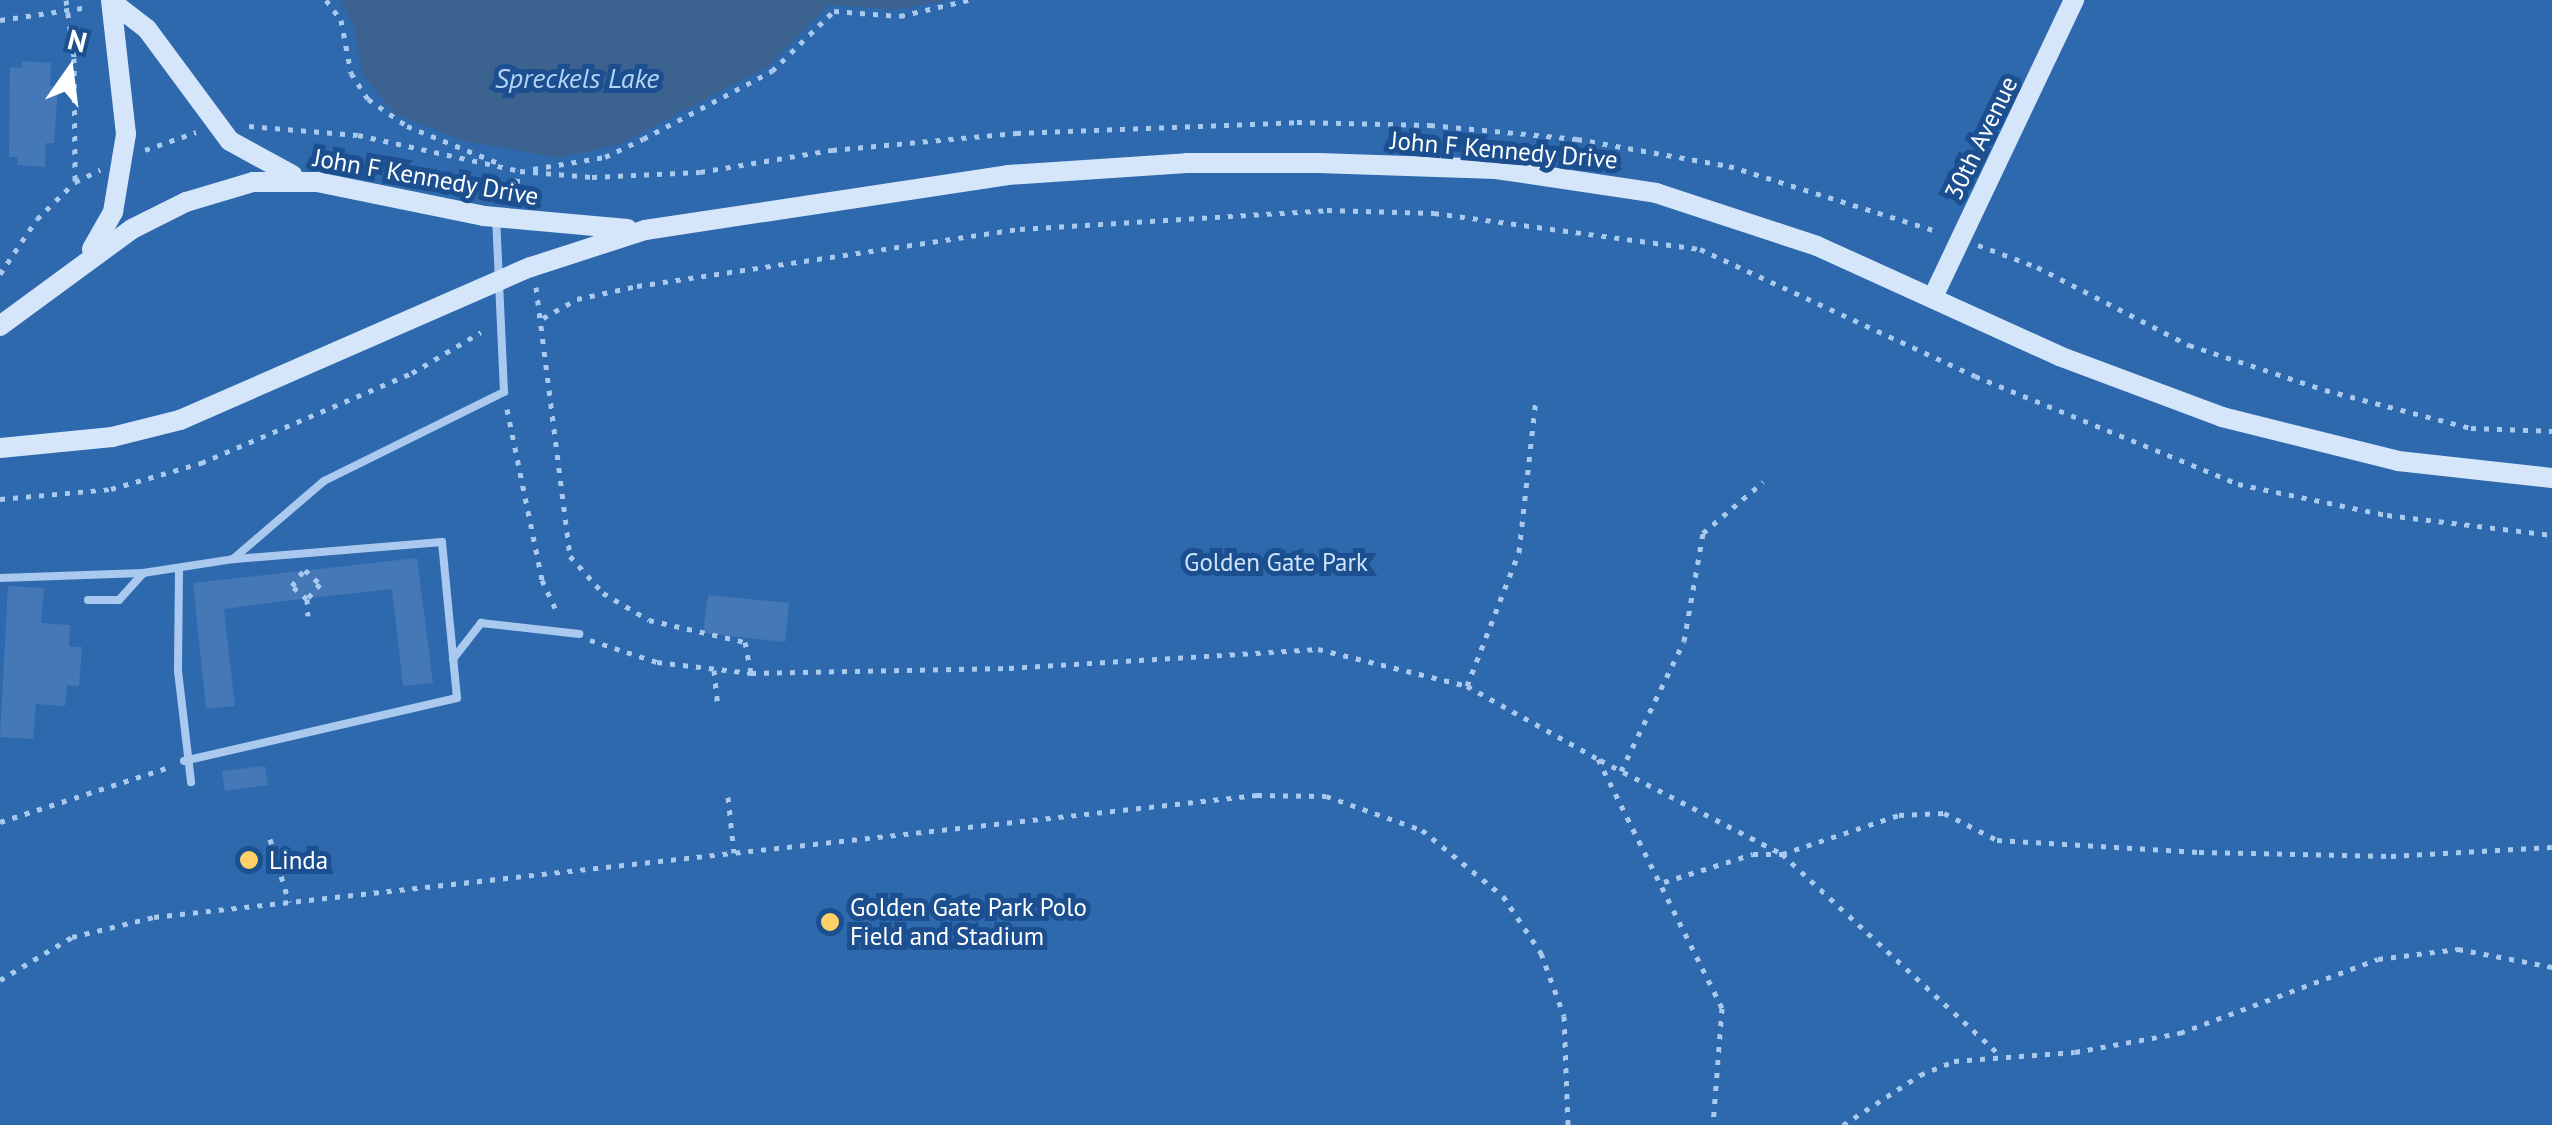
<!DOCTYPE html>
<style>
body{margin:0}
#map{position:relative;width:2552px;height:1125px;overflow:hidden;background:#1b4f8f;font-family:"PT Sans",sans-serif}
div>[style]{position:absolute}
.green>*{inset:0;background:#2e69ad}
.water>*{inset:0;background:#3c6290}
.building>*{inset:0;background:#4478b7}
.path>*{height:5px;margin-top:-2.5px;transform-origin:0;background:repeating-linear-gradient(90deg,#a9c9ee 0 5px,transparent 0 13px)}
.lane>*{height:8px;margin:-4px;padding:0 4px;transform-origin:4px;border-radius:4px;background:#a9c9ee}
.secondary>*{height:20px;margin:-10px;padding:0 10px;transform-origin:10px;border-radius:10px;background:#d6e6fa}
.dots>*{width:28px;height:28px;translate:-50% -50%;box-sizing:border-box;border:5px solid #1b4f8f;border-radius:50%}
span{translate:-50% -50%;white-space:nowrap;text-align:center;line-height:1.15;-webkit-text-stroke:10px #1b4f8f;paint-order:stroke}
.street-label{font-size:25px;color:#fff}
.park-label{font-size:25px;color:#cfe3fa}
.poi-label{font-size:25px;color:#fff}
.left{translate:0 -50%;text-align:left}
.water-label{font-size:28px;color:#b5d3f5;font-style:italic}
.north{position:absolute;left:20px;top:20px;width:100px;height:100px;-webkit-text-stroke:8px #1b4f8f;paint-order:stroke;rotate:14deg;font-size:28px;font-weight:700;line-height:40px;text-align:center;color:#fff}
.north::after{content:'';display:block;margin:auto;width:35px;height:45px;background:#fff;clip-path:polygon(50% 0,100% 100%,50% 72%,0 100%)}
</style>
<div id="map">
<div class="green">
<div style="clip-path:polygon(0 0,2552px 0,2552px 1125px,0 1125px)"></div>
</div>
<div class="water">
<div style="clip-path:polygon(340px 0,949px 0,894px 10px,829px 5px,768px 67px,620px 144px,559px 158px,464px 141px,395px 114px,362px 73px,354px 26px)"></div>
</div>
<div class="building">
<div style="clip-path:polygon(22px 61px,51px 63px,50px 86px,58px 87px,54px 143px,46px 143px,45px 167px,17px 165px,18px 157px,9px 157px,10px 67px,22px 68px)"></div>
<div style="clip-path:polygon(417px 558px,433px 683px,403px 686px,392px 589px,292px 600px,224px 609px,235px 706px,206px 709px,193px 583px)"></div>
<div style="clip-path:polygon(8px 586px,44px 588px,41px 623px,70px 625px,69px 647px,82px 647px,79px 686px,67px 685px,65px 706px,36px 704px,33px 739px,0 737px)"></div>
<div style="clip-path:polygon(708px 595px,789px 603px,785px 642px,703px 633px)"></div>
<div style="clip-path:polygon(265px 766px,268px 785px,225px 791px,222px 771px)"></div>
</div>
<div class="path">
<div style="left:66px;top:0;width:59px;rotate:82.1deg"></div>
<div style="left:74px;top:58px;width:124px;rotate:89.5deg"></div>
<div style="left:326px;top:0;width:25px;rotate:53deg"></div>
<div style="left:341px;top:20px;width:54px;rotate:79.3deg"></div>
<div style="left:351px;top:73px;width:31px;rotate:57deg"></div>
<div style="left:368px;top:99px;width:47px;rotate:34.7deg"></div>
<div style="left:407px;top:126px;width:104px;rotate:22.1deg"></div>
<div style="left:0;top:20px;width:90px;rotate:-8.3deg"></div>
<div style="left:249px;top:126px;width:109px;rotate:4.7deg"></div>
<div style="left:358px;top:135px;width:166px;rotate:12.5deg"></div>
<div style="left:520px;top:171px;width:72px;rotate:4.8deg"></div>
<div style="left:592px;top:177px;width:108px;rotate:-2.7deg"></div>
<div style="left:700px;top:172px;width:134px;rotate:-9.5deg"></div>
<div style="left:832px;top:150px;width:185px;rotate:-5.3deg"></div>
<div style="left:1016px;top:133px;width:281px;rotate:-2.2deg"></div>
<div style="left:1297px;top:122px;width:133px;rotate:1.3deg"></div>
<div style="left:1430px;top:125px;width:148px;rotate:5.4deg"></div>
<div style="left:1577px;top:139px;width:154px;rotate:10.1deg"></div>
<div style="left:1729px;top:166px;width:221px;rotate:17.4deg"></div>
<div style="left:145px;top:150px;width:54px;rotate:-19.4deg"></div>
<div style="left:533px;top:169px;width:73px;rotate:-9.5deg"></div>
<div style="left:605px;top:157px;width:42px;rotate:-25.3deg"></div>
<div style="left:643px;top:139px;width:146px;rotate:-27.8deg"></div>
<div style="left:772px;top:71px;width:86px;rotate:-44.1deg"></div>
<div style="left:834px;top:11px;width:66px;rotate:4.3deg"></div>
<div style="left:900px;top:16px;width:71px;rotate:-13.1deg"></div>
<div style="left:514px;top:196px;width:26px;rotate:-77deg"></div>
<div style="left:1978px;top:245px;width:63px;rotate:20.4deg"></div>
<div style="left:2037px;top:267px;width:171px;rotate:27.2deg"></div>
<div style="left:2189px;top:345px;width:143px;rotate:18.3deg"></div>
<div style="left:2325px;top:390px;width:151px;rotate:14.6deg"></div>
<div style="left:2471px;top:428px;width:81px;rotate:2.1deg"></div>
<div style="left:0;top:274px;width:66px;rotate:-56.1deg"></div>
<div style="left:37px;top:219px;width:53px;rotate:-44.2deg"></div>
<div style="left:75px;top:182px;width:28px;rotate:-26deg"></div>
<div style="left:536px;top:287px;width:271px;rotate:82.8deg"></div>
<div style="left:570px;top:556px;width:50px;rotate:48.3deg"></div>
<div style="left:603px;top:593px;width:53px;rotate:30.4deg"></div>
<div style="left:649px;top:620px;width:98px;rotate:12.9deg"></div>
<div style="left:745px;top:642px;width:32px;rotate:79deg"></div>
<div style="left:543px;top:318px;width:39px;rotate:-29deg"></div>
<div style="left:577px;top:299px;width:61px;rotate:-12.2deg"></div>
<div style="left:637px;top:286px;width:387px;rotate:-8.5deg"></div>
<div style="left:1020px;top:229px;width:308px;rotate:-3.5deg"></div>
<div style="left:1327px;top:210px;width:107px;rotate:1.6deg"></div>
<div style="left:1434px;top:213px;width:268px;rotate:7.7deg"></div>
<div style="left:1700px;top:249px;width:303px;rotate:24.8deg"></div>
<div style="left:1975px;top:376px;width:284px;rotate:22.3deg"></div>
<div style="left:2238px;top:484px;width:152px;rotate:11.8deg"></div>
<div style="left:2387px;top:515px;width:166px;rotate:6.9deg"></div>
<div style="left:507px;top:409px;width:175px;rotate:78.4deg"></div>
<div style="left:542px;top:580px;width:38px;rotate:65deg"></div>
<div style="left:0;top:499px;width:111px;rotate:-5.1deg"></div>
<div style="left:111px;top:489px;width:94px;rotate:-16.1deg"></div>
<div style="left:201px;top:463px;width:229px;rotate:-23.1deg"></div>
<div style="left:412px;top:373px;width:80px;rotate:-30.7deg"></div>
<div style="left:305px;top:570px;width:21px;rotate:43deg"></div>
<div style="left:320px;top:584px;width:20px;rotate:131deg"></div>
<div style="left:307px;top:599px;width:20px;rotate:-139deg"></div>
<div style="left:292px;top:586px;width:21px;rotate:-53deg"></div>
<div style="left:307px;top:599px;width:17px;rotate:87deg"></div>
<div style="left:590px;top:640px;width:71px;rotate:18.2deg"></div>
<div style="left:657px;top:662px;width:95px;rotate:6.7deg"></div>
<div style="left:751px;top:673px;width:258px;rotate:-1.1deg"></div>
<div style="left:1009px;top:668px;width:310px;rotate:-3.5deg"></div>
<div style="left:1318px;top:649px;width:154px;rotate:13.9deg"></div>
<div style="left:1467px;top:686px;width:150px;rotate:29.1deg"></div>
<div style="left:1598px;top:759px;width:278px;rotate:63.5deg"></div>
<div style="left:1722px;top:1008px;width:117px;rotate:94.4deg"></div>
<div style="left:714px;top:670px;width:36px;rotate:84deg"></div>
<div style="left:1467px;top:686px;width:144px;rotate:-68.8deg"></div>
<div style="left:1519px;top:552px;width:155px;rotate:-83.7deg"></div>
<div style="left:1600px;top:760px;width:205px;rotate:27.3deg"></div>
<div style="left:1782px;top:854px;width:299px;rotate:42.7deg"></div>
<div style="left:1621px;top:771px;width:144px;rotate:-64.1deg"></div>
<div style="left:1684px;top:641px;width:110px;rotate:-80deg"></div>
<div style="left:1703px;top:533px;width:79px;rotate:-40.4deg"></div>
<div style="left:728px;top:797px;width:56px;rotate:83.9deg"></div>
<div style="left:0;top:822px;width:181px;rotate:-18deg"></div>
<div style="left:270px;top:839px;width:66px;rotate:73.2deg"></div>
<div style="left:1664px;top:882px;width:93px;rotate:-17.5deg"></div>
<div style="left:1753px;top:854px;width:29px"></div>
<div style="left:1782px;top:854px;width:123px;rotate:-18.4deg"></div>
<div style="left:1899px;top:815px;width:45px;rotate:-2.5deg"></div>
<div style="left:1944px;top:813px;width:59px;rotate:27deg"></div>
<div style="left:1997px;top:840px;width:202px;rotate:3.4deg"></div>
<div style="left:2199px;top:852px;width:192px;rotate:1.2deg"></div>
<div style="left:2391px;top:856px;width:161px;rotate:-3.2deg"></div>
<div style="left:0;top:980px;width:84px;rotate:-30.8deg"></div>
<div style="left:72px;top:937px;width:84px;rotate:-13.7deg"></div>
<div style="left:154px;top:917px;width:1110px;rotate:-6.31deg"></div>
<div style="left:1257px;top:795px;width:69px;rotate:0.8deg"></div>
<div style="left:1326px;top:796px;width:102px;rotate:19.5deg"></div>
<div style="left:1422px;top:830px;width:104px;rotate:39.2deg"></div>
<div style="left:1503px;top:896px;width:69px;rotate:56.3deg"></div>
<div style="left:1541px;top:953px;width:67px;rotate:69.9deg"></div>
<div style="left:1564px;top:1016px;width:109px;rotate:87.9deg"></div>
<div style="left:1843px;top:1125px;width:92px;rotate:-33deg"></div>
<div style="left:1920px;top:1075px;width:37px;rotate:-22deg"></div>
<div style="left:1954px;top:1061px;width:121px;rotate:-4.3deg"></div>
<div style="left:2075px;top:1052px;width:107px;rotate:-10.3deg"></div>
<div style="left:2180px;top:1033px;width:211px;rotate:-20.5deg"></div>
<div style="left:2378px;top:959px;width:81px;rotate:-7.1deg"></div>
<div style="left:2458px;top:949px;width:96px;rotate:10.8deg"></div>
</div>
<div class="lane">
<div style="left:179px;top:571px;width:100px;rotate:90.6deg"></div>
<div style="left:178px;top:671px;width:112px;rotate:83.3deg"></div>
<div style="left:0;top:578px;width:143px;rotate:-2deg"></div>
<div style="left:88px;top:600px;width:31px"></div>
<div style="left:119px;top:600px;width:36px;rotate:-48deg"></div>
<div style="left:143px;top:573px;width:91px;rotate:-8.8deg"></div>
<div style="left:233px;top:559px;width:120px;rotate:-40.6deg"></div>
<div style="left:324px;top:481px;width:201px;rotate:-26.3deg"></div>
<div style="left:504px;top:392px;width:175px;rotate:-92.6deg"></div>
<div style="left:453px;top:659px;width:46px;rotate:-52.1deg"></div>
<div style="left:481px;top:623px;width:99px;rotate:6.4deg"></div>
<div style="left:184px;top:761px;width:280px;rotate:-13deg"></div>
<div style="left:457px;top:698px;width:157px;rotate:-95.5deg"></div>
<div style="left:442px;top:542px;width:210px;rotate:175.3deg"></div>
</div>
<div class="secondary">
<div style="left:112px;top:2px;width:44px;rotate:37.6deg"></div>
<div style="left:147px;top:29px;width:139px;rotate:53.5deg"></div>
<div style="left:230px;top:141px;width:71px;rotate:28.7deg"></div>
<div style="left:92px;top:249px;width:43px;rotate:-60.4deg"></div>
<div style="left:113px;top:212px;width:79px;rotate:-80.5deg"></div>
<div style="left:126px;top:134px;width:135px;rotate:-96.4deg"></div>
<div style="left:1933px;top:297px;width:329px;rotate:-64.6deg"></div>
<div style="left:0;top:326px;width:164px;rotate:-36.3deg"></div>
<div style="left:132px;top:229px;width:60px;rotate:-26.6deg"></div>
<div style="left:186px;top:202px;width:70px;rotate:-16.6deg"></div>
<div style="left:253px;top:182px;width:64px"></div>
<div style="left:317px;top:182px;width:170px;rotate:11.5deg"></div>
<div style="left:484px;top:216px;width:144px;rotate:5.2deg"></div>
<div style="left:0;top:448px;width:113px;rotate:-5.6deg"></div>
<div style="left:112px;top:437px;width:70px;rotate:-14deg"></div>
<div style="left:180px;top:420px;width:383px;rotate:-23.6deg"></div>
<div style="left:531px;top:267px;width:120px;rotate:-18deg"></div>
<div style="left:645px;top:230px;width:367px;rotate:-8.6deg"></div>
<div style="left:1008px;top:175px;width:179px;rotate:-3.8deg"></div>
<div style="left:1187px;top:163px;width:131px"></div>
<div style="left:1318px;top:163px;width:178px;rotate:1.9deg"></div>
<div style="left:1496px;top:169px;width:162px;rotate:8.5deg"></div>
<div style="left:1656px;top:193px;width:169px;rotate:18.2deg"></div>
<div style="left:1817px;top:246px;width:266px;rotate:24.4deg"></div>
<div style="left:2059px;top:356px;width:174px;rotate:20.5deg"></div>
<div style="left:2222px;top:417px;width:181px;rotate:14deg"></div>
<div style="left:2398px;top:461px;width:155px;rotate:6.3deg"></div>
</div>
<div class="dots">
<div style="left:249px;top:860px;background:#ffd166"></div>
<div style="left:830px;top:922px;background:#ffd166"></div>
</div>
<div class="street-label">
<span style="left:1981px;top:138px;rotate:-64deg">30th Avenue</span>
<span style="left:1504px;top:150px;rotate:5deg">John F Kennedy Drive</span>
<span style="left:426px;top:177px;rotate:10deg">John F Kennedy Drive</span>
</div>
<div class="park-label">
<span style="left:1276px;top:562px">Golden Gate Park</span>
</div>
<div class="poi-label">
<span class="left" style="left:269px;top:860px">Linda</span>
<span class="left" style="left:850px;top:922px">Golden Gate Park Polo<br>Field and Stadium</span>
</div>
<div class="water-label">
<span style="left:577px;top:78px">Spreckels Lake</span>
</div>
<div class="north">N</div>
</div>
